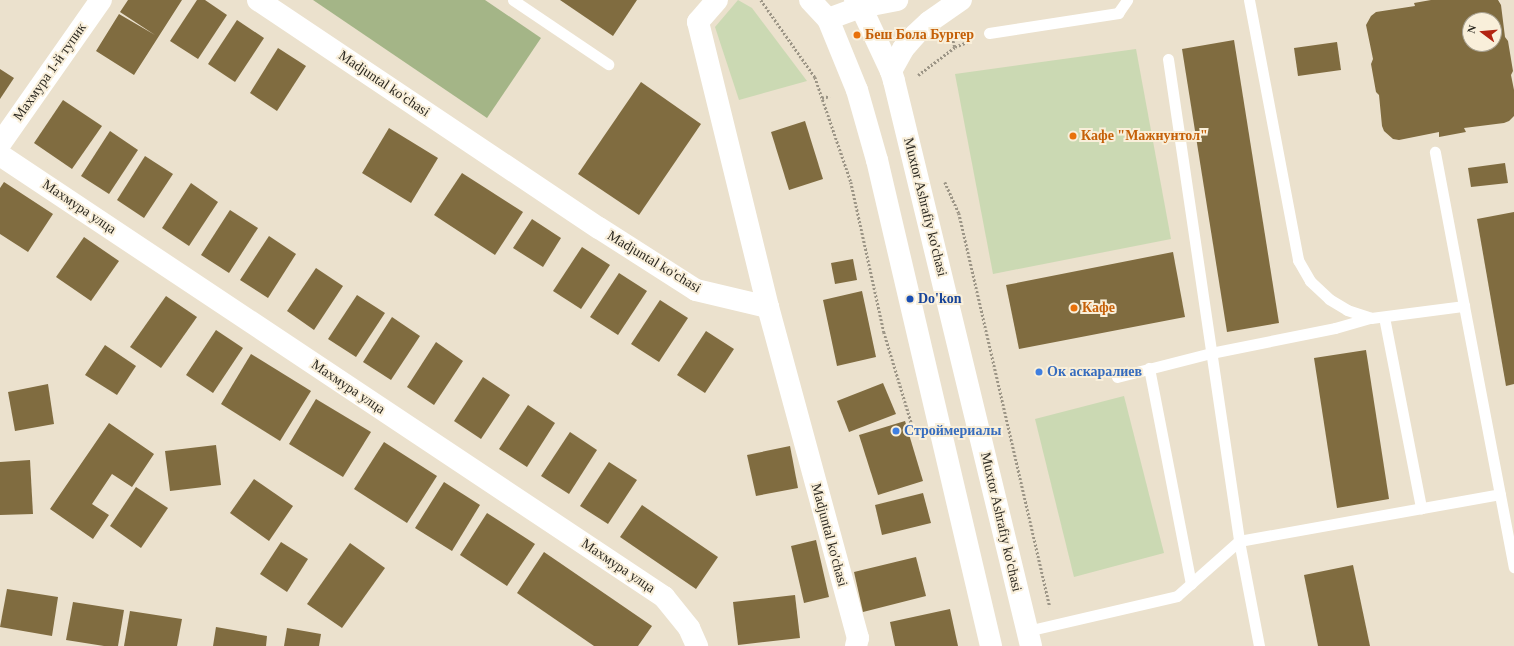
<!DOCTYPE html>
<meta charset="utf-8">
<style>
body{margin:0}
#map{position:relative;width:1514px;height:646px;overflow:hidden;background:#ebe1cd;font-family:"Times New Roman",serif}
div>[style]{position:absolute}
.green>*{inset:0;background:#cbd9b3}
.forest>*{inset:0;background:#a4b587}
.building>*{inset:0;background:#806c40}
.path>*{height:2.5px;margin-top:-1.25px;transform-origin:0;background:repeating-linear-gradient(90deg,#9c9586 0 2px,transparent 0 4px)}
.service>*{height:11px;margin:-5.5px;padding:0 5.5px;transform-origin:5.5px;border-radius:5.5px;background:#fff}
.minor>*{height:22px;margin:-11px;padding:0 11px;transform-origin:11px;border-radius:11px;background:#fff}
.secondary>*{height:22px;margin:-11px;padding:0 11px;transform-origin:11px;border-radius:11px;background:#fff}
.dots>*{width:11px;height:11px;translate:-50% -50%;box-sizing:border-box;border:2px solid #f9efda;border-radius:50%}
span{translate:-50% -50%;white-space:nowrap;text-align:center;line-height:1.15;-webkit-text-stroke:4px #f9efda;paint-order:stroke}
.food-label{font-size:14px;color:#c56008;font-weight:700}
.left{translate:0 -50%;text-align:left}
.street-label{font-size:14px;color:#2c2921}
.transit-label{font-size:14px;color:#164399;font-weight:700}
.shop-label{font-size:14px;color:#366cbe;font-weight:700}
.north{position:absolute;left:1462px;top:12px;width:40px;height:40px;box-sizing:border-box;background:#f9efda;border:1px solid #a7a090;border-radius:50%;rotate:286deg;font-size:11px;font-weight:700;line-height:16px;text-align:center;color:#2c2921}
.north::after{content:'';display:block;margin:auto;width:14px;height:18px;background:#b22412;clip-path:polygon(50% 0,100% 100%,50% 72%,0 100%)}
</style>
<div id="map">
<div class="green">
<div style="clip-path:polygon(738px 0,752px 8px,807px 81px,739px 100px,715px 27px)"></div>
<div style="clip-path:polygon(1136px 49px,1171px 239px,993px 274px,955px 74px)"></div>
<div style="clip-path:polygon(1124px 396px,1164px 553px,1074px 577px,1035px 419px)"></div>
</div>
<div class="forest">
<div style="clip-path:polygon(313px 0,485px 0,541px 38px,487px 118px)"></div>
</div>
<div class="building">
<div style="clip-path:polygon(128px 0,182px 0,134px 75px,96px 51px,119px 14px,155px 35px,120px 12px)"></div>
<div style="clip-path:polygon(197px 0,205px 0,227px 15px,198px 59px,170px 41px)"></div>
<div style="clip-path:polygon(560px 0,637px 0,613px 36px)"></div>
<div style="clip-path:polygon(evenodd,1431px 0,1498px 0,1501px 5px,1505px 37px,1508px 41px,1513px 71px,1511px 75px,1514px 90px,1514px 116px,1509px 121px,1504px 123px,1464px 128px,1466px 132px,1439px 137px,1439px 132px,1399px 140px,1393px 139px,1384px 131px,1382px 126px,1379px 95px,1376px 92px,1371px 64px,1373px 59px,1366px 25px,1371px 16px,1376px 12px,1415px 6px,1414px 3px,1431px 0,1470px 20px,1494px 20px,1494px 44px,1470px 44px,1470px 20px)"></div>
<div style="clip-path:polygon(237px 20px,264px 38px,235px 82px,208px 64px)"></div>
<div style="clip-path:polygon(1234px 40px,1279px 323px,1227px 332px,1182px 49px)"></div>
<div style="clip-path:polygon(1337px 42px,1341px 70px,1298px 76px,1294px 48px)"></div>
<div style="clip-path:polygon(278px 48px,306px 66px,277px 111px,250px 93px)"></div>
<div style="clip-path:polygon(0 69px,14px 78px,0 99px)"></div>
<div style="clip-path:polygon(641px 82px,701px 124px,639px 215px,578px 174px)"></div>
<div style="clip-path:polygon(63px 100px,102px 126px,72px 169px,34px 143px)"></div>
<div style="clip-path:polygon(805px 121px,823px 179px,789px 190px,771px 132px)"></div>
<div style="clip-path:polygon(389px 128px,438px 158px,411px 203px,362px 173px)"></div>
<div style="clip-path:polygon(110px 131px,138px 150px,109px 194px,81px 176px)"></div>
<div style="clip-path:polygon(145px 156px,173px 174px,144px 218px,117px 200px)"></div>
<div style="clip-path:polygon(1505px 163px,1508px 183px,1471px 187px,1468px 168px)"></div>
<div style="clip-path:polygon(462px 173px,523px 212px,495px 255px,434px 215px)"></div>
<div style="clip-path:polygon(4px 182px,53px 214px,28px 252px,0 234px,0 188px)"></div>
<div style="clip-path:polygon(191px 183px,218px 202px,189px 246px,162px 228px)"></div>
<div style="clip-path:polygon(230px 210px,258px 228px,229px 273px,201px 255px)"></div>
<div style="clip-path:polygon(1514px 212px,1514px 384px,1506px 386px,1477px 219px)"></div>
<div style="clip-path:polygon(532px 219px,561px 238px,543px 267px,513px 248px)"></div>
<div style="clip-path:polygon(269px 236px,296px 254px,268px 298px,240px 280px)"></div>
<div style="clip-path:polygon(84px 237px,119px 261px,91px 301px,56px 277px)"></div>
<div style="clip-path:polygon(582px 247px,610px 265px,581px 309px,553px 291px)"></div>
<div style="clip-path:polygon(1173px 252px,1185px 317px,1019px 349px,1006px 285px)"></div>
<div style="clip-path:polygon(853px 259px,857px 280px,835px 284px,831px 263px)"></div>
<div style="clip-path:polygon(316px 268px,343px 286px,314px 330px,287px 311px)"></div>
<div style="clip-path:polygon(619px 273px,647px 291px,618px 335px,590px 317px)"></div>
<div style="clip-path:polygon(862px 291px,876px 357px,837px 366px,823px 300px)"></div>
<div style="clip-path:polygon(357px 295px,385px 313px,356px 357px,328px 339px)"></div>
<div style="clip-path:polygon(166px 296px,197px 317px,161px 368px,130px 347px)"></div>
<div style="clip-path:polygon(660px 300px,688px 318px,659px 362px,631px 344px)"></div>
<div style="clip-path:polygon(392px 317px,420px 336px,391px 380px,363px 362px)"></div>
<div style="clip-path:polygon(216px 330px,243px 348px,213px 393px,186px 375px)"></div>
<div style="clip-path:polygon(706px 331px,734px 349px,705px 393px,677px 375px)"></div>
<div style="clip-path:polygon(436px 342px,463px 361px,434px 405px,407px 387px)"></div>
<div style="clip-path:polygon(105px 345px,136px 366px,117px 395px,85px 375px)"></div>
<div style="clip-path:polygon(1366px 350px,1389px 499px,1337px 508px,1314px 358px)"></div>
<div style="clip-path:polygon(251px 354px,311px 391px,280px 441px,221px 404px)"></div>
<div style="clip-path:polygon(483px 377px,510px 395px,481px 439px,454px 421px)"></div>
<div style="clip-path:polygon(883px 383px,896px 414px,849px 432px,837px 401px)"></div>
<div style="clip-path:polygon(48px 384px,54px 424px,15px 431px,8px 392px)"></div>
<div style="clip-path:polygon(316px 399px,371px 432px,343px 477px,289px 444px)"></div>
<div style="clip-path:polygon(528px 405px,555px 423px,527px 467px,499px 449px)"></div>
<div style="clip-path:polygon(905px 421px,923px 481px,878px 495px,859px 435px)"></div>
<div style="clip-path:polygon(109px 423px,154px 454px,132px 487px,112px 474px,92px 504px,109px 515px,93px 539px,50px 509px)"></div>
<div style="clip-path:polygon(570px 432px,597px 450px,569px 494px,541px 476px)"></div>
<div style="clip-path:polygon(384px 442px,437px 476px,407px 523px,354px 489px)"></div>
<div style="clip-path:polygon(216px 445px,221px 485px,170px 491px,165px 451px)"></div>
<div style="clip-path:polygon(790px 446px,798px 488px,756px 496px,747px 455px)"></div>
<div style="clip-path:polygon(30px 460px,33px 514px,0 515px,0 462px)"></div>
<div style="clip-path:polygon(609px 462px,637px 480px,608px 524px,580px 506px)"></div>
<div style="clip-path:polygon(254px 479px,293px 506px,269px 541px,230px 513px)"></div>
<div style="clip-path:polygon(444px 482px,480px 505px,452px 551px,415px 528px)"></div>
<div style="clip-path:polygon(136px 487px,168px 508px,141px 548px,110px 526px)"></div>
<div style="clip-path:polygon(923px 493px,931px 523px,882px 535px,875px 505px)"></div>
<div style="clip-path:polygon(642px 505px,718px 557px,696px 589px,620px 537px)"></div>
<div style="clip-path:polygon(487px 513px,535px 544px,507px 586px,460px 555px)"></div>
<div style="clip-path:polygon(816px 540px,829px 597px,804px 603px,791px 546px)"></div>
<div style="clip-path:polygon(281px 542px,308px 559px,287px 592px,260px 574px)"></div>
<div style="clip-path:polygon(350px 543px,385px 568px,342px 628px,307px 604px)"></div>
<div style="clip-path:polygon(544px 552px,652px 626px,638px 646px,594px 646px,517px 593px)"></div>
<div style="clip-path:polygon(916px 557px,926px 596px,863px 612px,854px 572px)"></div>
<div style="clip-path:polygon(1353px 565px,1370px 646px,1318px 646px,1304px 575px)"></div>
<div style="clip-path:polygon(7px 589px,58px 597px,52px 636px,0 627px)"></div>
<div style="clip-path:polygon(795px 595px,800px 638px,738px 645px,733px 602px)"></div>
<div style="clip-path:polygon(73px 602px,124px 610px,118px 646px,104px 646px,66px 640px)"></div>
<div style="clip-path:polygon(950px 609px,958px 646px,895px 646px,890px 622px)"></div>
<div style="clip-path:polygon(130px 611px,182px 619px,177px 646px,124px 646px)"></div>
<div style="clip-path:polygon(216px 627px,267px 636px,266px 646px,213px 646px)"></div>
<div style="clip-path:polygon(287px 628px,321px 634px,319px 646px,284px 646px)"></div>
</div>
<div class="path">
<div style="left:761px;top:0;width:94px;rotate:55deg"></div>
<div style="left:815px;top:77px;width:111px;rotate:71.1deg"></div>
<div style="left:851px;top:182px;width:154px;rotate:77.6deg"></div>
<div style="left:884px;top:332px;width:100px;rotate:73.2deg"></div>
<div style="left:952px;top:37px;width:10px;rotate:73deg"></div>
<div style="left:918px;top:75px;width:46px;rotate:-37.1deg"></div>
<div style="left:955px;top:47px;width:18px;rotate:-22deg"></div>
<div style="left:822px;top:98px;width:8px;rotate:-14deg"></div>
<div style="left:945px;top:182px;width:34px;rotate:66deg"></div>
<div style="left:959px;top:213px;width:404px;rotate:77deg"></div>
</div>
<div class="service">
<div style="left:513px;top:0;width:115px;rotate:34deg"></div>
<div style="left:1249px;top:0;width:265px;rotate:79.3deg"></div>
<div style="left:1298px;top:260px;width:24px;rotate:60deg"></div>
<div style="left:1310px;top:281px;width:26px;rotate:43deg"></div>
<div style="left:1329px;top:299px;width:21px;rotate:31deg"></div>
<div style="left:1347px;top:310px;width:25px;rotate:18deg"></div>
<div style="left:1371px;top:318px;width:94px;rotate:-7.4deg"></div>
<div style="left:1464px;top:306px;width:157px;rotate:-100.7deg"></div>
<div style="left:989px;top:33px;width:131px;rotate:-8.8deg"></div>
<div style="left:1118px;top:13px;width:16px;rotate:-55deg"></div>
<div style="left:1168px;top:59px;width:487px;rotate:81.6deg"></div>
<div style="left:1239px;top:541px;width:107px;rotate:79.2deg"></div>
<div style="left:1464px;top:306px;width:266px;rotate:79.2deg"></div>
<div style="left:1384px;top:317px;width:195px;rotate:79deg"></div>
<div style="left:1149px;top:368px;width:220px;rotate:79deg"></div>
<div style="left:1117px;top:377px;width:97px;rotate:-14.3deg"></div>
<div style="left:1211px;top:353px;width:126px;rotate:-11.4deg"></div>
<div style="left:1335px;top:328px;width:37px;rotate:-16deg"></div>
<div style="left:1027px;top:631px;width:154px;rotate:-13.1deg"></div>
<div style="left:1177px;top:596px;width:83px;rotate:-41.6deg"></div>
<div style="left:1239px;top:541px;width:265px;rotate:-10.2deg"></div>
</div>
<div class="minor">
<div style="left:258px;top:0;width:410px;rotate:33.8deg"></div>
<div style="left:599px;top:228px;width:115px;rotate:32.6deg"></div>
<div style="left:696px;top:290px;width:74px;rotate:13.3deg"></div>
<div style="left:768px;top:307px;width:343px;rotate:74.8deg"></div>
<div style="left:858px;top:638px;width:8px;rotate:104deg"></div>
<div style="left:717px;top:0;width:29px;rotate:131deg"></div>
<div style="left:698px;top:22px;width:293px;rotate:76.2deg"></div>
<div style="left:0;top:144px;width:176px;rotate:-55deg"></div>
<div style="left:0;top:155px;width:798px;rotate:33.65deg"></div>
<div style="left:664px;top:597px;width:40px;rotate:51deg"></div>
<div style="left:689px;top:628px;width:20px;rotate:66deg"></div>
</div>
<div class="secondary">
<div style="left:810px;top:0;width:26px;rotate:47deg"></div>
<div style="left:828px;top:19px;width:77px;rotate:67.8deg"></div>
<div style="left:857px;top:90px;width:73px;rotate:74.1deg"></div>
<div style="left:877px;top:160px;width:499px;rotate:76.8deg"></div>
<div style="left:855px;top:0;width:9px;rotate:49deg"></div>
<div style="left:861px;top:7px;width:71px;rotate:64.9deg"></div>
<div style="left:891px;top:71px;width:10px;rotate:73deg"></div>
<div style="left:894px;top:81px;width:581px;rotate:76.37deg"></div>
<div style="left:828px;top:19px;width:35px;rotate:-20deg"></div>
<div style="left:861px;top:7px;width:37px;rotate:-11deg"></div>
<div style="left:891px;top:71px;width:25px;rotate:-61deg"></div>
<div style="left:903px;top:49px;width:18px;rotate:-49deg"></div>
<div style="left:915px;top:35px;width:19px;rotate:-43deg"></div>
<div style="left:929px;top:22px;width:39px;rotate:-35deg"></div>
</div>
<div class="dots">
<div style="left:857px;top:35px;background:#e8710a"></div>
<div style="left:1073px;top:136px;background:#e8710a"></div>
<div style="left:910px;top:299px;background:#1a4fb4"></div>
<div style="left:1074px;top:308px;background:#e8710a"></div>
<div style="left:1039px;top:372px;background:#3f7fe0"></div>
<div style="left:896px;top:431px;background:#3f7fe0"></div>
</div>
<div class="food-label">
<span class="left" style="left:865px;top:35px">Беш Бола Бургер</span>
<span class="left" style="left:1081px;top:136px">Кафе "Мажнунтол"</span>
<span class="left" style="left:1082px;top:308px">Кафе</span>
</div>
<div class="street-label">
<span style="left:50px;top:72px;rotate:-55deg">Махмура 1-й тупик</span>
<span style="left:384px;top:84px;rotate:34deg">Madjuntal ko'chasi</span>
<span style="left:79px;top:207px;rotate:34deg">Махмура улца</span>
<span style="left:925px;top:207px;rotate:76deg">Muxtor Ashrafiy ko'chasi</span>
<span style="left:654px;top:262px;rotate:31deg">Madjuntal ko'chasi</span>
<span style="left:348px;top:387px;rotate:34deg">Махмура улца</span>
<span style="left:1001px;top:522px;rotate:77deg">Muxtor Ashrafiy ko'chasi</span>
<span style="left:829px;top:535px;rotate:75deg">Madjuntal ko'chasi</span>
<span style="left:618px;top:566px;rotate:34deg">Махмура улца</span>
</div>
<div class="transit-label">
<span class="left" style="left:918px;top:299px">Do'kon</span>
</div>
<div class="shop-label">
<span class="left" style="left:1047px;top:372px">Ок аскаралиев</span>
<span class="left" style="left:904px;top:431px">Строймериалы</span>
</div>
<div class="north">N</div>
</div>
